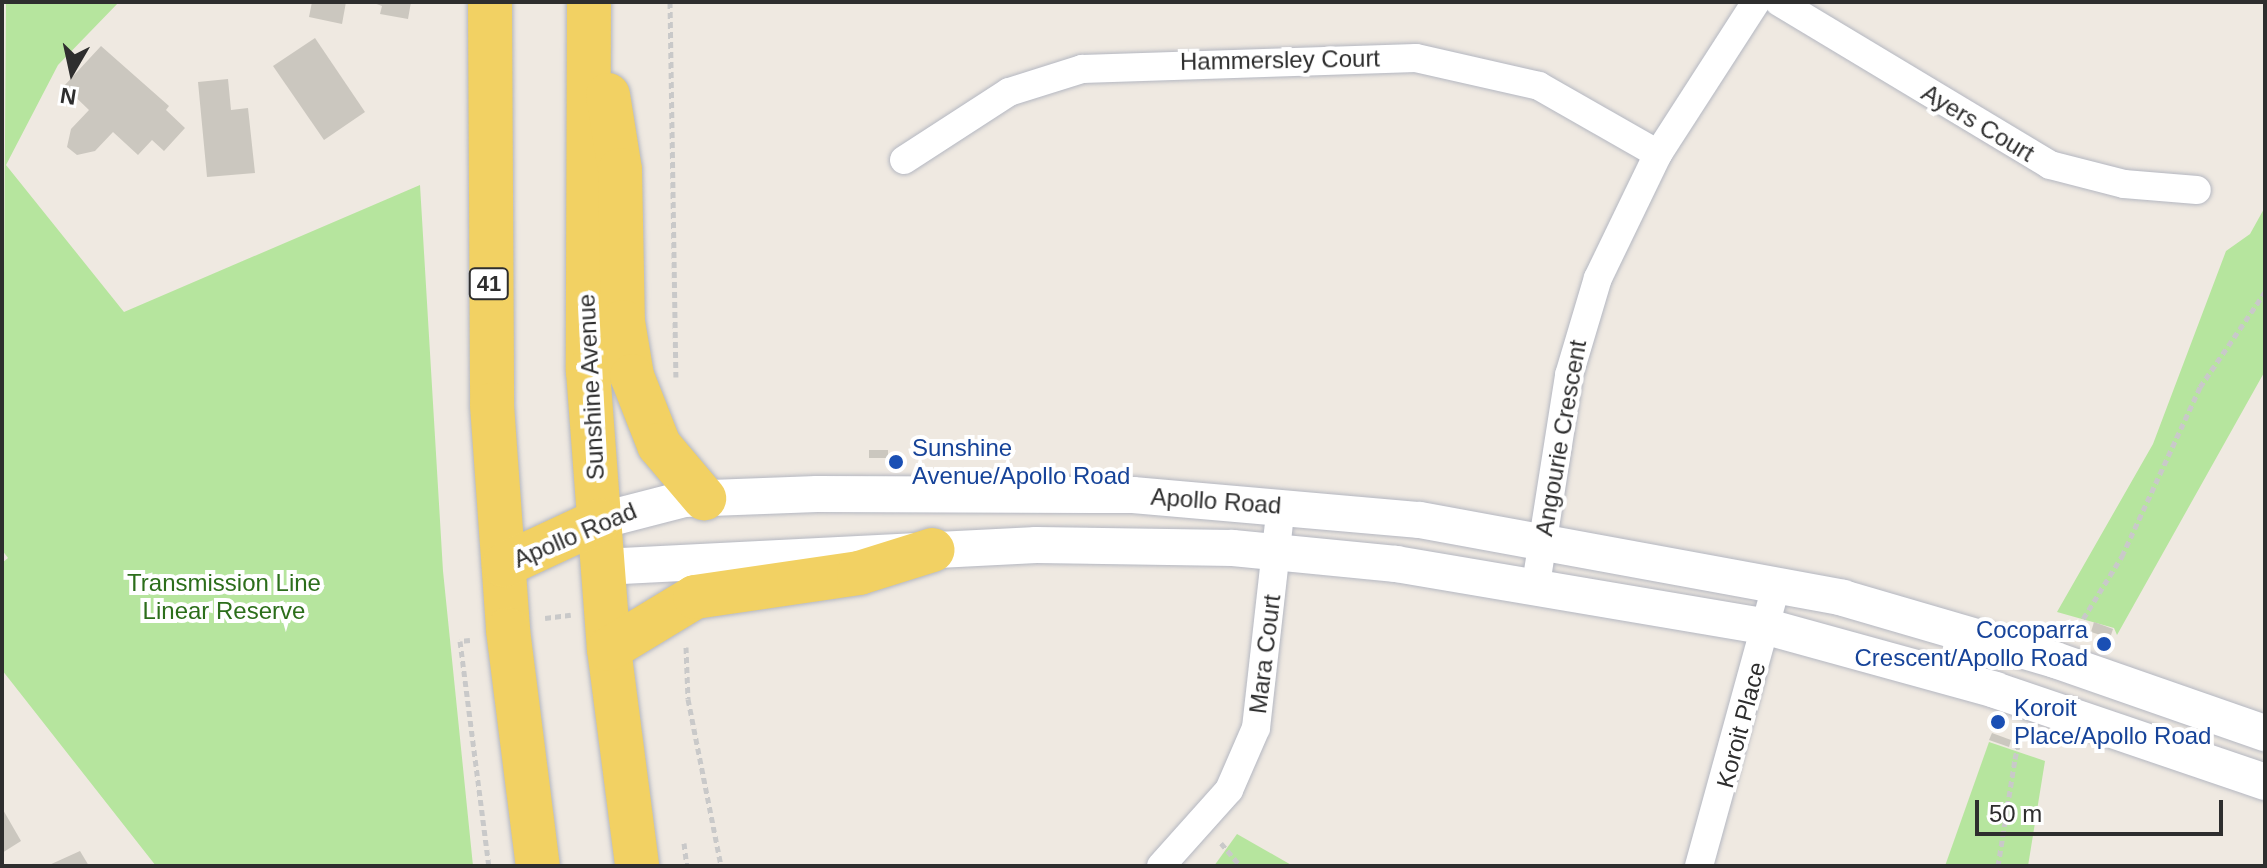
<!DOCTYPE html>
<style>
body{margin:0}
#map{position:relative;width:2267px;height:868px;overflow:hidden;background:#efe9e1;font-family:Arial,sans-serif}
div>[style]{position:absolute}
.green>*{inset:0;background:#b6e59e}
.building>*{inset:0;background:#cbc7bf}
.path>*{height:5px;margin-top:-2.5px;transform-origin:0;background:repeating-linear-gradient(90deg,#c9c9c9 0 6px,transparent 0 10px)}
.roads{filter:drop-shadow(0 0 2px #b4b7c1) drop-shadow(0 0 2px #b4b7c1)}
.minor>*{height:28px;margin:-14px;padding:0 14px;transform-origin:14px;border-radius:14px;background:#fff}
.tertiary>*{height:36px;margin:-18px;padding:0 18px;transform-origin:18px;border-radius:18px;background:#fff}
.primary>*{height:44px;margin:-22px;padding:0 22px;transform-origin:22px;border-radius:22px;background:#f2d163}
.dots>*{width:22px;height:22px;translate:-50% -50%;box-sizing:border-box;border:4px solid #fff;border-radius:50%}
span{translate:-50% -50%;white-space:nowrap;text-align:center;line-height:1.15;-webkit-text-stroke:8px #fff;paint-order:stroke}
.shield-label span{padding:2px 6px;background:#fff;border:2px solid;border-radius:6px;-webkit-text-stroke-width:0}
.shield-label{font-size:22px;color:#2e2e2e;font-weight:700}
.street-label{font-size:24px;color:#2e2e2e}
.transit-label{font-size:24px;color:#164399}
.left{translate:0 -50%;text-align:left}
.right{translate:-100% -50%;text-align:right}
.park-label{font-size:24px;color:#2c6e1b}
.frame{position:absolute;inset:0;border:4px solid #2e2e2e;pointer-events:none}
.north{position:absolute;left:32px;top:32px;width:80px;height:80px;-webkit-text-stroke:6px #fff;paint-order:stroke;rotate:189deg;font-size:22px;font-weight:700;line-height:32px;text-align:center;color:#2e2e2e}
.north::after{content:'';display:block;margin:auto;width:28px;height:36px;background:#2e2e2e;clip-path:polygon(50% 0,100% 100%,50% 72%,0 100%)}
.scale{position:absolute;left:1975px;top:800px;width:248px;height:36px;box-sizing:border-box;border:4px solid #2e2e2e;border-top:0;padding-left:10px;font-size:24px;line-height:28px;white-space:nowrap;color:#2e2e2e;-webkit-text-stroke:6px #fff;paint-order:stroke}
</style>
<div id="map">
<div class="green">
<div style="clip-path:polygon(6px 2px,119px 2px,58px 65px,6px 165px,124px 312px,420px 185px,443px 571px,473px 866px,156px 866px,2px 670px,2px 563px,8px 558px,2px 550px)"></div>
<div style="clip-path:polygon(2265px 207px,2265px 371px,2117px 635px,2114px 628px,2057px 612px,2153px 444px,2226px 251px,2250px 234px)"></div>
<div style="clip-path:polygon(1989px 742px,2045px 761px,2028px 866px,1945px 866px)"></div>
<div style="clip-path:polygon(1237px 834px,1293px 866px,1214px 866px)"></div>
</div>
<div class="building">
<div style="clip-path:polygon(312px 2px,346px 2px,342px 24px,309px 17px)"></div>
<div style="clip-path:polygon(371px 2px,411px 2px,408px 19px,380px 14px,382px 6px)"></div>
<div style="clip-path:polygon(315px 38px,365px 112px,324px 140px,273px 66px)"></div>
<div style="clip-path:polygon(101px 46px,169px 106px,166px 110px,185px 128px,164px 151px,152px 140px,138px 155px,113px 132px,95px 151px,77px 155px,67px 147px,71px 129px,89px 110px,64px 86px)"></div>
<div style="clip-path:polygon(228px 79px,231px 110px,248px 108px,255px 173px,207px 177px,198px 82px)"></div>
<div style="clip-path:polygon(869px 450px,888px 450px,888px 458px,869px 458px)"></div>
<div style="clip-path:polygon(2094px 622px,2113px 629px,2110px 638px,2091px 632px)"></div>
<div style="clip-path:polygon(1992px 733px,2011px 740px,2009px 747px,1989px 740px)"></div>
<div style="clip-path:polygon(2px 808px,21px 841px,2px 853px)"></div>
<div style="clip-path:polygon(80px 851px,89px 866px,47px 866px)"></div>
</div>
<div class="path">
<div style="left:670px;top:2px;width:375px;rotate:89.1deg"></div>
<div style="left:545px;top:618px;width:26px;rotate:-7deg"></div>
<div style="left:2065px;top:629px;width:6px;rotate:-72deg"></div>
<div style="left:2067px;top:623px;width:12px;rotate:20deg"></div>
<div style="left:2078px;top:627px;width:84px;rotate:-58.2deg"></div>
<div style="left:2122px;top:556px;width:186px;rotate:-65.2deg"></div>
<div style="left:2200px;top:387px;width:115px;rotate:-55.6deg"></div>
<div style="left:470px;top:640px;width:10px;rotate:174deg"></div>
<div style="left:460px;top:641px;width:227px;rotate:82.7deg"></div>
<div style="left:686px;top:647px;width:52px;rotate:87.8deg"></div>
<div style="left:688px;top:699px;width:170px;rotate:78.8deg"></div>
<div style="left:684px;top:843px;width:23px;rotate:83deg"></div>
<div style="left:1221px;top:843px;width:30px;rotate:50deg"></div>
<div style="left:1998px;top:866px;width:108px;rotate:-81deg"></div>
<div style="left:2015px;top:759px;width:19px;rotate:-78deg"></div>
<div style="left:2019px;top:740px;width:9px;rotate:-18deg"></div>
</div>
<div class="roads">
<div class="minor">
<div style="left:1779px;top:2px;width:316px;rotate:31deg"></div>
<div style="left:2050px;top:165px;width:76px;rotate:14.4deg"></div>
<div style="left:2124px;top:184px;width:73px;rotate:4.7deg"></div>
<div style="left:904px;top:160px;width:125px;rotate:-32.9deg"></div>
<div style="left:1009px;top:92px;width:77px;rotate:-17.5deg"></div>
<div style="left:1082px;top:69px;width:334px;rotate:-1.9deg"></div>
<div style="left:1416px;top:58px;width:126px;rotate:12.8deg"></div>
<div style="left:1539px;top:86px;width:137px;rotate:29.7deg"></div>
<div style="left:1536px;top:584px;width:212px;rotate:-81deg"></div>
<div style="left:1569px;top:375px;width:101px;rotate:-73.4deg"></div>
<div style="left:1598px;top:278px;width:138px;rotate:-64.2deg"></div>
<div style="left:1658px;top:154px;width:181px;rotate:-57.2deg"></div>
<div style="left:1161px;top:866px;width:102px;rotate:-48.2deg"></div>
<div style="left:1229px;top:790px;width:68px;rotate:-66.5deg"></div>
<div style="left:1256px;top:728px;width:224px;rotate:-83.6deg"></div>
<div style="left:1699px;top:866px;width:294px;rotate:-74.6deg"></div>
</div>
<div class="tertiary">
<div style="left:599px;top:521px;width:88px;rotate:-14.5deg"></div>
<div style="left:684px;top:499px;width:133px;rotate:-2.2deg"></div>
<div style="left:817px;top:494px;width:316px;rotate:0.2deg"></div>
<div style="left:1133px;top:495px;width:288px;rotate:5deg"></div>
<div style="left:1420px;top:520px;width:430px;rotate:10.4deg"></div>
<div style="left:1843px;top:598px;width:221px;rotate:16.3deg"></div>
<div style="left:2055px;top:660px;width:222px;rotate:19.2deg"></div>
<div style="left:602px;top:567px;width:435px;rotate:-2.9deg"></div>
<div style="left:1036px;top:545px;width:197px;rotate:0.9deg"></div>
<div style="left:1233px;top:548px;width:164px;rotate:5.6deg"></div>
<div style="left:1396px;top:564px;width:376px;rotate:9.6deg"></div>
<div style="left:1767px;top:627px;width:237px;rotate:15.4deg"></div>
<div style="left:1995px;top:690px;width:285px;rotate:18.8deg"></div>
</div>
<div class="primary">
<div style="left:490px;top:2px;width:403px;rotate:89.7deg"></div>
<div style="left:492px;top:405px;width:226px;rotate:85.9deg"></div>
<div style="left:508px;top:630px;width:238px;rotate:82.8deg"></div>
<div style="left:589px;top:2px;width:369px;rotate:90.2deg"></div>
<div style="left:588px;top:371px;width:279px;rotate:85.7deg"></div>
<div style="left:609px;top:649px;width:219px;rotate:82.6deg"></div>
<div style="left:608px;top:95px;width:76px;rotate:80.9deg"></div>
<div style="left:620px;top:170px;width:152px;rotate:88.9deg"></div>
<div style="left:623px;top:322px;width:55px;rotate:80.5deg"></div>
<div style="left:632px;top:376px;width:74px;rotate:68.6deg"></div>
<div style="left:659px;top:445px;width:70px;rotate:49.7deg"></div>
<div style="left:504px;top:565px;width:105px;rotate:-24.9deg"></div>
<div style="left:609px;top:649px;width:100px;rotate:-31.2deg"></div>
<div style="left:695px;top:597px;width:166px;rotate:-8.3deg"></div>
<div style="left:859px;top:573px;width:77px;rotate:-17.3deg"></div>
</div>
</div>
<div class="dots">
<div style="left:896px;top:462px;background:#1a4fb4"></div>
<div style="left:2104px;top:644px;background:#1a4fb4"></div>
<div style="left:1998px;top:722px;background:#1a4fb4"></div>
</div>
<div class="shield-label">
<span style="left:489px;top:284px">41</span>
</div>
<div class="street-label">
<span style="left:1280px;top:60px;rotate:-1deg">Hammersley Court</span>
<span style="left:1978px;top:123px;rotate:31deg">Ayers Court</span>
<span style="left:591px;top:387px;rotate:-93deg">Sunshine Avenue</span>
<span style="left:1561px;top:438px;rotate:-80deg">Angourie Crescent</span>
<span style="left:1216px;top:501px;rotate:4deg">Apollo Road</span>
<span style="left:575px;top:535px;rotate:-23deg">Apollo Road</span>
<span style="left:1265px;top:654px;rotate:-83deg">Mara Court</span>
<span style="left:1741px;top:725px;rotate:-75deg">Koroit Place</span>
</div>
<div class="transit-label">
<span class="left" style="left:912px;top:462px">Sunshine<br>Avenue/Apollo Road</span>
<span class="right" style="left:2088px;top:644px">Cocoparra<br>Crescent/Apollo Road</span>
<span class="left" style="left:2014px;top:722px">Koroit<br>Place/Apollo Road</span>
</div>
<div class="park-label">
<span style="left:224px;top:597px">Transmission Line<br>Linear Reserve</span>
</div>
<div class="frame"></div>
<div class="north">N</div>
<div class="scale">50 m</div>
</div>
